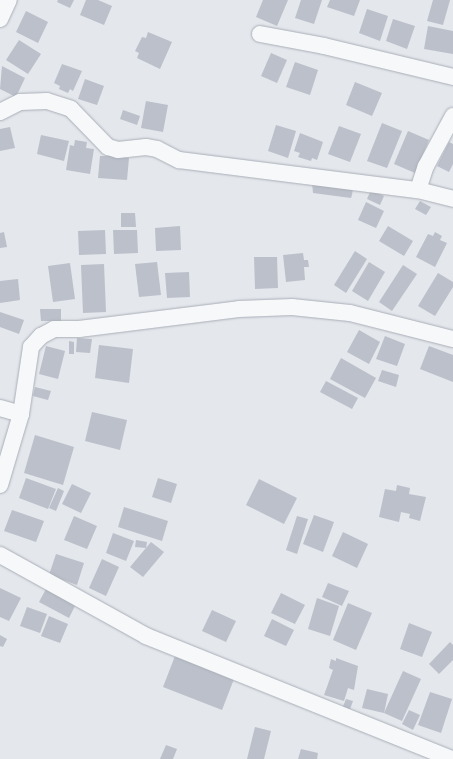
<!DOCTYPE html>
<style>
body{margin:0}
#map{position:relative;width:453px;height:759px;overflow:hidden;background:#e4e7ec;font-family:Figtree,sans-serif}
div>[style]{position:absolute}
.building>*{inset:0;background:#bbc0ca}
.roads{filter:drop-shadow(0 0 1px #a9aeb7) drop-shadow(0 0 1px #a9aeb7)}
.minor>*{height:16px;margin:-8px;padding:0 8px;transform-origin:8px;border-radius:8px;background:#f7f8fa}
span{translate:-50% -50%;white-space:nowrap;text-align:center;line-height:1.15;-webkit-text-stroke:3px #f4f6f9;paint-order:stroke}
</style>
<div id="map">
<div class="building">
<div style="clip-path:polygon(58px 0,74px 0,70px 8px,57px 2px)"></div>
<div style="clip-path:polygon(86px 0,98px 0,112px 6px,104px 25px,80px 15px)"></div>
<div style="clip-path:polygon(263px 0,288px 0,277px 26px,256px 17px)"></div>
<div style="clip-path:polygon(301px 0,322px 0,314px 24px,295px 18px)"></div>
<div style="clip-path:polygon(330px 0,360px 0,354px 16px,327px 7px)"></div>
<div style="clip-path:polygon(433px 0,450px 0,443px 25px,427px 21px)"></div>
<div style="clip-path:polygon(367px 9px,388px 16px,380px 41px,359px 33px)"></div>
<div style="clip-path:polygon(26px 11px,48px 22px,38px 43px,16px 32px)"></div>
<div style="clip-path:polygon(393px 19px,415px 26px,407px 49px,386px 41px)"></div>
<div style="clip-path:polygon(428px 26px,453px 31px,453px 54px,424px 49px)"></div>
<div style="clip-path:polygon(148px 32px,172px 42px,160px 69px,137px 58px,139px 53px,135px 51px,142px 37px,146px 38px)"></div>
<div style="clip-path:polygon(19px 40px,41px 54px,28px 74px,6px 60px)"></div>
<div style="clip-path:polygon(271px 53px,287px 60px,277px 83px,261px 76px)"></div>
<div style="clip-path:polygon(295px 62px,318px 70px,310px 95px,286px 87px)"></div>
<div style="clip-path:polygon(62px 64px,82px 71px,73px 91px,70px 89px,68px 93px,59px 89px,60px 86px,54px 83px)"></div>
<div style="clip-path:polygon(2px 66px,25px 78px,16px 97px,0 89px)"></div>
<div style="clip-path:polygon(85px 79px,104px 86px,97px 105px,78px 99px)"></div>
<div style="clip-path:polygon(355px 82px,382px 93px,372px 116px,346px 105px)"></div>
<div style="clip-path:polygon(146px 101px,168px 105px,163px 132px,141px 128px)"></div>
<div style="clip-path:polygon(123px 110px,140px 116px,137px 125px,120px 119px)"></div>
<div style="clip-path:polygon(382px 123px,402px 131px,387px 168px,367px 161px)"></div>
<div style="clip-path:polygon(276px 125px,296px 131px,288px 158px,268px 151px)"></div>
<div style="clip-path:polygon(339px 126px,361px 134px,350px 162px,328px 154px)"></div>
<div style="clip-path:polygon(10px 127px,15px 148px,0 151px,0 129px)"></div>
<div style="clip-path:polygon(408px 131px,429px 140px,415px 173px,394px 164px)"></div>
<div style="clip-path:polygon(300px 133px,323px 142px,317px 160px,312px 158px,311px 161px,298px 157px,300px 153px,294px 151px)"></div>
<div style="clip-path:polygon(41px 135px,69px 141px,64px 161px,37px 154px)"></div>
<div style="clip-path:polygon(75px 140px,87px 142px,86px 148px,94px 149px,90px 174px,66px 170px,70px 145px,74px 146px)"></div>
<div style="clip-path:polygon(449px 142px,453px 144px,453px 164px,449px 172px,437px 166px)"></div>
<div style="clip-path:polygon(108px 153px,129px 158px,127px 180px,98px 178px,100px 156px,108px 156px)"></div>
<div style="clip-path:polygon(312px 182px,353px 188px,352px 195px,351px 198px,313px 193px)"></div>
<div style="clip-path:polygon(371px 190px,384px 196px,380px 205px,367px 199px)"></div>
<div style="clip-path:polygon(420px 201px,431px 207px,426px 215px,415px 209px)"></div>
<div style="clip-path:polygon(366px 202px,384px 211px,376px 228px,358px 220px)"></div>
<div style="clip-path:polygon(121px 213px,135px 213px,136px 227px,121px 227px)"></div>
<div style="clip-path:polygon(180px 226px,181px 250px,156px 251px,155px 228px)"></div>
<div style="clip-path:polygon(388px 226px,413px 241px,404px 256px,379px 241px)"></div>
<div style="clip-path:polygon(105px 230px,106px 254px,79px 255px,78px 231px)"></div>
<div style="clip-path:polygon(113px 230px,137px 230px,138px 253px,114px 254px)"></div>
<div style="clip-path:polygon(4px 232px,7px 247px,0 248px,0 233px)"></div>
<div style="clip-path:polygon(435px 232px,442px 236px,440px 240px,447px 243px,435px 267px,416px 257px,428px 234px,433px 236px)"></div>
<div style="clip-path:polygon(355px 251px,367px 259px,346px 293px,334px 285px)"></div>
<div style="clip-path:polygon(303px 253px,304px 260px,308px 260px,309px 267px,304px 267px,305px 280px,286px 282px,283px 255px)"></div>
<div style="clip-path:polygon(254px 257px,277px 257px,278px 288px,255px 289px)"></div>
<div style="clip-path:polygon(157px 262px,161px 295px,139px 297px,135px 264px)"></div>
<div style="clip-path:polygon(369px 262px,385px 272px,368px 301px,352px 291px)"></div>
<div style="clip-path:polygon(70px 263px,75px 299px,53px 302px,48px 266px)"></div>
<div style="clip-path:polygon(104px 264px,106px 312px,83px 313px,81px 265px)"></div>
<div style="clip-path:polygon(403px 265px,417px 274px,392px 311px,379px 302px)"></div>
<div style="clip-path:polygon(189px 272px,190px 297px,167px 298px,165px 273px)"></div>
<div style="clip-path:polygon(438px 273px,453px 282px,453px 287px,435px 316px,418px 306px)"></div>
<div style="clip-path:polygon(18px 279px,20px 300px,0 303px,0 281px)"></div>
<div style="clip-path:polygon(40px 309px,61px 309px,61px 321px,41px 321px)"></div>
<div style="clip-path:polygon(0 312px,24px 320px,19px 334px,0 327px)"></div>
<div style="clip-path:polygon(359px 330px,380px 342px,369px 364px,347px 352px)"></div>
<div style="clip-path:polygon(385px 336px,405px 344px,397px 366px,376px 359px)"></div>
<div style="clip-path:polygon(77px 338px,92px 339px,90px 353px,76px 352px)"></div>
<div style="clip-path:polygon(69px 341px,74px 342px,74px 354px,69px 354px)"></div>
<div style="clip-path:polygon(99px 345px,133px 349px,129px 383px,95px 378px)"></div>
<div style="clip-path:polygon(46px 346px,65px 351px,58px 379px,39px 374px)"></div>
<div style="clip-path:polygon(429px 346px,453px 355px,453px 382px,420px 369px)"></div>
<div style="clip-path:polygon(341px 358px,376px 378px,365px 398px,330px 379px)"></div>
<div style="clip-path:polygon(382px 370px,399px 375px,396px 387px,378px 381px)"></div>
<div style="clip-path:polygon(326px 381px,358px 398px,352px 409px,320px 392px)"></div>
<div style="clip-path:polygon(35px 387px,51px 391px,48px 400px,33px 396px)"></div>
<div style="clip-path:polygon(92px 412px,127px 420px,120px 450px,85px 441px)"></div>
<div style="clip-path:polygon(35px 435px,74px 447px,63px 485px,24px 473px)"></div>
<div style="clip-path:polygon(26px 478px,56px 489px,48px 509px,19px 498px)"></div>
<div style="clip-path:polygon(158px 478px,177px 484px,171px 503px,152px 497px)"></div>
<div style="clip-path:polygon(259px 479px,297px 498px,284px 524px,246px 505px)"></div>
<div style="clip-path:polygon(72px 484px,91px 493px,81px 513px,62px 504px)"></div>
<div style="clip-path:polygon(397px 485px,410px 488px,409px 494px,426px 497px,420px 521px,409px 518px,410px 514px,401px 512px,399px 522px,379px 517px,385px 489px,396px 491px)"></div>
<div style="clip-path:polygon(58px 488px,64px 491px,56px 511px,49px 508px)"></div>
<div style="clip-path:polygon(124px 507px,168px 521px,162px 541px,118px 527px)"></div>
<div style="clip-path:polygon(12px 510px,44px 521px,36px 542px,4px 531px)"></div>
<div style="clip-path:polygon(314px 515px,334px 522px,323px 552px,303px 544px)"></div>
<div style="clip-path:polygon(74px 516px,97px 526px,87px 549px,64px 540px)"></div>
<div style="clip-path:polygon(297px 516px,308px 519px,297px 554px,286px 550px)"></div>
<div style="clip-path:polygon(343px 532px,368px 544px,357px 568px,332px 556px)"></div>
<div style="clip-path:polygon(113px 533px,134px 541px,126px 561px,106px 553px)"></div>
<div style="clip-path:polygon(136px 540px,147px 542px,146px 548px,135px 547px)"></div>
<div style="clip-path:polygon(151px 542px,164px 552px,143px 577px,130px 567px)"></div>
<div style="clip-path:polygon(56px 554px,84px 563px,77px 585px,49px 575px)"></div>
<div style="clip-path:polygon(102px 559px,119px 567px,106px 596px,89px 588px)"></div>
<div style="clip-path:polygon(328px 583px,349px 591px,342px 606px,322px 597px)"></div>
<div style="clip-path:polygon(0 588px,21px 598px,9px 621px,0 617px)"></div>
<div style="clip-path:polygon(46px 589px,76px 604px,69px 618px,39px 602px)"></div>
<div style="clip-path:polygon(281px 593px,305px 605px,295px 624px,271px 613px)"></div>
<div style="clip-path:polygon(317px 598px,339px 606px,330px 636px,308px 629px)"></div>
<div style="clip-path:polygon(348px 603px,372px 613px,356px 650px,333px 640px)"></div>
<div style="clip-path:polygon(27px 607px,47px 614px,40px 633px,20px 626px)"></div>
<div style="clip-path:polygon(212px 610px,236px 621px,226px 642px,202px 631px)"></div>
<div style="clip-path:polygon(49px 616px,68px 624px,60px 643px,41px 636px)"></div>
<div style="clip-path:polygon(272px 619px,294px 630px,286px 646px,264px 636px)"></div>
<div style="clip-path:polygon(409px 623px,432px 632px,422px 657px,400px 649px)"></div>
<div style="clip-path:polygon(0 635px,7px 639px,3px 647px,0 646px)"></div>
<div style="clip-path:polygon(450px 642px,453px 645px,453px 660px,439px 674px,429px 664px)"></div>
<div style="clip-path:polygon(175px 656px,234px 679px,222px 710px,163px 687px)"></div>
<div style="clip-path:polygon(336px 658px,358px 666px,354px 690px,348px 688px,344px 701px,324px 695px,333px 670px,329px 668px,331px 659px,336px 661px)"></div>
<div style="clip-path:polygon(403px 671px,421px 679px,402px 721px,384px 713px)"></div>
<div style="clip-path:polygon(367px 689px,388px 694px,384px 713px,362px 708px)"></div>
<div style="clip-path:polygon(430px 692px,452px 699px,441px 733px,418px 725px)"></div>
<div style="clip-path:polygon(346px 699px,353px 701px,349px 712px,342px 709px)"></div>
<div style="clip-path:polygon(409px 710px,420px 715px,413px 730px,402px 724px)"></div>
<div style="clip-path:polygon(255px 727px,271px 731px,264px 759px,247px 759px)"></div>
<div style="clip-path:polygon(166px 745px,177px 749px,173px 759px,160px 759px)"></div>
<div style="clip-path:polygon(301px 749px,318px 753px,317px 759px,298px 759px)"></div>
</div>
<div class="roads">
<div class="minor">
<div style="left:0;top:19px;width:21px;rotate:-65deg"></div>
<div style="left:260px;top:34px;width:65px;rotate:10.6deg"></div>
<div style="left:324px;top:46px;width:133px;rotate:13.5deg"></div>
<div style="left:0;top:112px;width:22px;rotate:-27deg"></div>
<div style="left:20px;top:102px;width:27px;rotate:-2deg"></div>
<div style="left:47px;top:101px;width:25px;rotate:18deg"></div>
<div style="left:71px;top:109px;width:53px;rotate:45.8deg"></div>
<div style="left:108px;top:147px;width:10px;rotate:17deg"></div>
<div style="left:118px;top:150px;width:28px;rotate:-6deg"></div>
<div style="left:146px;top:147px;width:11px;rotate:10deg"></div>
<div style="left:157px;top:149px;width:25px;rotate:27deg"></div>
<div style="left:179px;top:160px;width:241px;rotate:7.2deg"></div>
<div style="left:418px;top:190px;width:36px;rotate:14deg"></div>
<div style="left:418px;top:190px;width:25px;rotate:-72deg"></div>
<div style="left:426px;top:166px;width:57px;rotate:-61.6deg"></div>
<div style="left:0;top:408px;width:22px;rotate:16deg"></div>
<div style="left:21px;top:414px;width:68px;rotate:-81.5deg"></div>
<div style="left:31px;top:347px;width:15px;rotate:-48deg"></div>
<div style="left:41px;top:336px;width:15px;rotate:-28deg"></div>
<div style="left:54px;top:329px;width:25px"></div>
<div style="left:79px;top:329px;width:161px;rotate:-7.1deg"></div>
<div style="left:239px;top:309px;width:53px;rotate:-2.2deg"></div>
<div style="left:292px;top:307px;width:58px;rotate:5.9deg"></div>
<div style="left:350px;top:313px;width:106px;rotate:14.2deg"></div>
<div style="left:0;top:485px;width:74px;rotate:-73.5deg"></div>
<div style="left:0;top:555px;width:167px;rotate:29deg"></div>
<div style="left:146px;top:636px;width:330px;rotate:21.9deg"></div>
</div>
</div>
</div>
